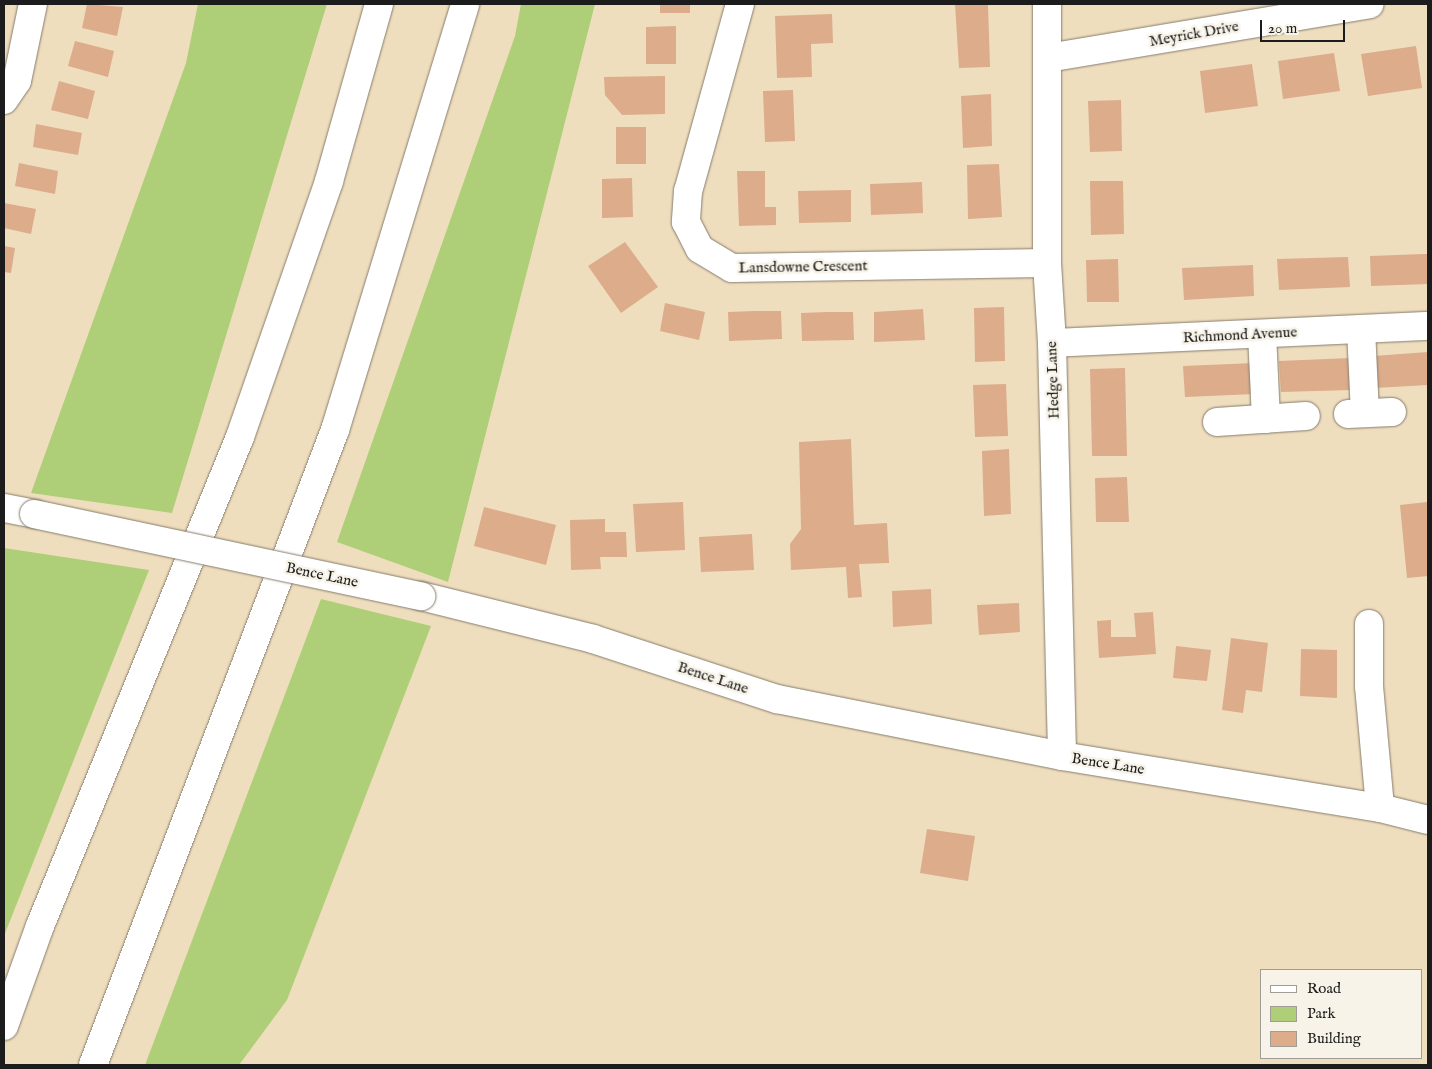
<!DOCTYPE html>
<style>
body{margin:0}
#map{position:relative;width:1432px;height:1069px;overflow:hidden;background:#efdebe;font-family:"IM FELL English",serif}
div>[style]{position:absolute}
.green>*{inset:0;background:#aecf77}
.building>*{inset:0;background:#dcac8b}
.roads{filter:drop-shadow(0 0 1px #867d6d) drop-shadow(0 0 1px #867d6d)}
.minor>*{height:28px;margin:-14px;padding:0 14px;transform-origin:14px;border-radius:14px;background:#fff}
.highway>*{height:28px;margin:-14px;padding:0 14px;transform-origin:14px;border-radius:14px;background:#fff}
.bridges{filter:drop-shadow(0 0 1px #867d6d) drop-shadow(0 0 1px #867d6d)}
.minor-bridge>*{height:28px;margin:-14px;padding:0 14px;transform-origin:14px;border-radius:14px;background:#fff}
span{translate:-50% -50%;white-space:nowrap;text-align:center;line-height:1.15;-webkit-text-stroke:5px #f7f3e8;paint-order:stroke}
.street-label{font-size:15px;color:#1c1c1c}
.frame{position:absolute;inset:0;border:5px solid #1c1c1c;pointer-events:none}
.legend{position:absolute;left:1260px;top:969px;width:162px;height:90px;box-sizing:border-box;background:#f7f3e8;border:1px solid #9f9d96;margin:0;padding:6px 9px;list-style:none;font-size:15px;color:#1c1c1c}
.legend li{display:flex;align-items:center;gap:10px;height:25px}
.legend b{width:25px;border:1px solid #9f9d96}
.scale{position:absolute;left:1260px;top:20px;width:85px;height:22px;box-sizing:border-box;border:2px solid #1c1c1c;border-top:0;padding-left:6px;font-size:15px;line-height:18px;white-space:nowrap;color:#1c1c1c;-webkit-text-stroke:4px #f7f3e8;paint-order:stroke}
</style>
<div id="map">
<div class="green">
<div style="clip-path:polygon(198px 4px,327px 4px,172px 513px,31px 493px,186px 63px)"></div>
<div style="clip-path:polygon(521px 4px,595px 4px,448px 582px,337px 542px,515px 36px)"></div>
<div style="clip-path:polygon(4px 548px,149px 570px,4px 936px)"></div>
<div style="clip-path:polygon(321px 599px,431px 626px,287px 1000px,239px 1065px,145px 1065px)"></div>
</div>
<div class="building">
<div style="clip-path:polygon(87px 4px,123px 7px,117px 36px,82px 28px)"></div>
<div style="clip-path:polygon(660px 4px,690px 4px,690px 13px,660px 13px)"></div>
<div style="clip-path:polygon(955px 4px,988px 4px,990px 67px,959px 68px)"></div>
<div style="clip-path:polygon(832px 14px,833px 43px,811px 44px,812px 77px,777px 78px,775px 16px)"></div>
<div style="clip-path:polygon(676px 26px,676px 64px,646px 64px,646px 27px)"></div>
<div style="clip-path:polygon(75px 41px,114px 51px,108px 77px,68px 66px)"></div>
<div style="clip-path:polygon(1416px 46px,1422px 88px,1368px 96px,1361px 54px)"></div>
<div style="clip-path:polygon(1334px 53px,1340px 91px,1283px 99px,1278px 61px)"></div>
<div style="clip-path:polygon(1252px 64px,1258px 106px,1205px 113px,1200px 71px)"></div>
<div style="clip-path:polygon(665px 76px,665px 114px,622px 115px,605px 95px,604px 77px)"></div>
<div style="clip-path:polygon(59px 81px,95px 91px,88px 119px,51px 110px)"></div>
<div style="clip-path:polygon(793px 90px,795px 141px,765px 142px,763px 91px)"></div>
<div style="clip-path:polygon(991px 94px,992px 146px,963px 148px,961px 96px)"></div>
<div style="clip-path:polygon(1121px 100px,1122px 151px,1090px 152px,1088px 101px)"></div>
<div style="clip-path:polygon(36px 124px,82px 133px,78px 155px,33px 147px)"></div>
<div style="clip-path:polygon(616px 127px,646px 127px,646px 164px,616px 164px)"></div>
<div style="clip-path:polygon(19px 163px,58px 171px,55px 194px,15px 186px)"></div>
<div style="clip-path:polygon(999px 164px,1002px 217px,968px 219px,967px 165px)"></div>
<div style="clip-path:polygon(737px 171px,765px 171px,765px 207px,776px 207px,776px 225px,739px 226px)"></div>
<div style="clip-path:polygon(632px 178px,633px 217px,602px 218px,602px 179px)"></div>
<div style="clip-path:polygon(1090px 181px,1123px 181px,1124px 234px,1091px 235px)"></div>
<div style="clip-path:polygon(922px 182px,923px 213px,871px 215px,870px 184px)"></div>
<div style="clip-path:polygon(851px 190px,851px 222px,799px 223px,798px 191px)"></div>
<div style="clip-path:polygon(4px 203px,36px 209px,31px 234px,4px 228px)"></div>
<div style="clip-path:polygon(625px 242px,658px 287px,621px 313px,588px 266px)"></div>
<div style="clip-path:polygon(4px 246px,15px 248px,11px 273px,4px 272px)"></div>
<div style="clip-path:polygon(1424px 254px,1428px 254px,1428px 284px,1371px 286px,1370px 256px)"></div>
<div style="clip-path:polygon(1348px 257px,1350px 287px,1279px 290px,1277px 259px)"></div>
<div style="clip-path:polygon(1118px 259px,1119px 302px,1087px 302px,1086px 260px)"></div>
<div style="clip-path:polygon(1253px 265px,1254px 296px,1184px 300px,1182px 268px)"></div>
<div style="clip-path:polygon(665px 303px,705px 312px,699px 340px,660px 331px)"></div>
<div style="clip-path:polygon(1004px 307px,1005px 361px,975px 362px,974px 308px)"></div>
<div style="clip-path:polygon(923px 309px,925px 340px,874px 342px,874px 312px)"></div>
<div style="clip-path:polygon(754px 311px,781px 311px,782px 339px,729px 341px,728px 312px)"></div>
<div style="clip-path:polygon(827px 312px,853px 312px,854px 340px,802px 341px,801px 313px)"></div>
<div style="clip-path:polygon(1428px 352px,1428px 385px,1375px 388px,1373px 356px)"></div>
<div style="clip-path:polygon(1350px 358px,1351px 390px,1281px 392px,1279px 361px)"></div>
<div style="clip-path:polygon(1254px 363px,1256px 394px,1185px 397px,1183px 366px)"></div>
<div style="clip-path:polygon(1125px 368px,1127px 456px,1092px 456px,1090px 369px)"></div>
<div style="clip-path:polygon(1006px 384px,1008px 436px,975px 437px,973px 385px)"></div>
<div style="clip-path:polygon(851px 439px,854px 525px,887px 523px,889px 563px,859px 564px,862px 597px,848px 598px,846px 567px,791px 570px,790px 544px,801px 529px,799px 442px)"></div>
<div style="clip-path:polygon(1009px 449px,1011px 514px,984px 516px,982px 451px)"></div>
<div style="clip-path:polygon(1127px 477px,1129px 522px,1096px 522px,1095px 478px)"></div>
<div style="clip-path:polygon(683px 502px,685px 550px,636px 552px,633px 504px)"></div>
<div style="clip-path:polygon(1427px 502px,1428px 576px,1407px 578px,1400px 505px)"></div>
<div style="clip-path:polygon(484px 507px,556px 525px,546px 565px,474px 546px)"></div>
<div style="clip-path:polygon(605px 519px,605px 532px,626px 532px,627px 557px,600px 557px,601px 569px,571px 570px,570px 520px)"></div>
<div style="clip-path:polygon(752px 534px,754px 570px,701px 572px,699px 537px)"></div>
<div style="clip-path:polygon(931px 589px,932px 624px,893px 627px,892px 591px)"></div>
<div style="clip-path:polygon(1019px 603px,1020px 632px,979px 635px,977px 605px)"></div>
<div style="clip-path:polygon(1153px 612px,1156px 654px,1099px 658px,1097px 621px,1111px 620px,1111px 637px,1136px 637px,1134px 613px)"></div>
<div style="clip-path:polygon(1231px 638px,1268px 643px,1262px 692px,1246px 690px,1243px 713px,1222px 710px)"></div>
<div style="clip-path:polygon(1176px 646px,1211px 650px,1207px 681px,1173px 678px)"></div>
<div style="clip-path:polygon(1301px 649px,1337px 650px,1337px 698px,1300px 696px)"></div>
<div style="clip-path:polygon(927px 829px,975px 836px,968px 881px,920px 873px)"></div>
</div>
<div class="roads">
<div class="minor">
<div style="left:740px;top:4px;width:194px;rotate:105.5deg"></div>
<div style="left:688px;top:191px;width:31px;rotate:94deg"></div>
<div style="left:686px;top:222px;width:30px;rotate:63deg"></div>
<div style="left:700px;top:249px;width:37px;rotate:31deg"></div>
<div style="left:732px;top:268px;width:315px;rotate:-0.9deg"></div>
<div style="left:1047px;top:4px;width:259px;rotate:90deg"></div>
<div style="left:1047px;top:263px;width:80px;rotate:86.4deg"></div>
<div style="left:1052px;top:343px;width:413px;rotate:88.6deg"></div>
<div style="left:1048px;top:58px;width:326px;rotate:-9.5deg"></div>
<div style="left:4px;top:100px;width:23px;rotate:-56deg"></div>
<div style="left:17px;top:81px;width:79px;rotate:-78.3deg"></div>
<div style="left:1361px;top:329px;width:84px;rotate:87.3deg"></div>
<div style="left:1262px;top:334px;width:85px;rotate:87.3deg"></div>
<div style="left:1052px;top:343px;width:376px;rotate:-2.6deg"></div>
<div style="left:1348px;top:414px;width:44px;rotate:-2.6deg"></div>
<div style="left:1217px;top:422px;width:89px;rotate:-3.9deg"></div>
<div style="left:4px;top:508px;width:31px;rotate:11deg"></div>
<div style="left:421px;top:596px;width:177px;rotate:14deg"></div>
<div style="left:593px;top:639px;width:194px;rotate:18.1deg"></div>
<div style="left:777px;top:699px;width:291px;rotate:11.3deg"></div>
<div style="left:1062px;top:756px;width:322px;rotate:9.3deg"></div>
<div style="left:1380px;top:808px;width:49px;rotate:14deg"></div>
<div style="left:1369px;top:624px;width:62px;rotate:90deg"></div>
<div style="left:1369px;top:686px;width:122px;rotate:84.8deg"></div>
</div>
<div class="highway">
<div style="left:4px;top:1026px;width:106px;rotate:-70.2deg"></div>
<div style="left:40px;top:926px;width:528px;rotate:-67.76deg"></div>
<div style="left:240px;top:437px;width:271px;rotate:-70.8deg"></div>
<div style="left:329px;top:181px;width:184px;rotate:-74.2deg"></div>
<div style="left:93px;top:1065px;width:680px;rotate:-69.14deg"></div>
<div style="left:335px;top:430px;width:445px;rotate:-73deg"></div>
</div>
</div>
<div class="bridges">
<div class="minor-bridge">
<div style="left:34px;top:514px;width:396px;rotate:12deg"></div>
</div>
</div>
<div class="street-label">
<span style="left:1194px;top:34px;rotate:-10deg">Meyrick Drive</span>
<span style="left:803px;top:267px;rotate:-1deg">Lansdowne Crescent</span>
<span style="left:1240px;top:335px;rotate:-3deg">Richmond Avenue</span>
<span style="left:1053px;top:380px;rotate:-92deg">Hedge Lane</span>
<span style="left:322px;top:575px;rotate:12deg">Bence Lane</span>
<span style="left:713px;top:678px;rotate:18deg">Bence Lane</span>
<span style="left:1108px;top:764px;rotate:9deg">Bence Lane</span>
</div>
<div class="frame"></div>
<ul class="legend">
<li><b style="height:6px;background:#fff"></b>Road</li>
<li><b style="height:14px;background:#aecf77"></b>Park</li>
<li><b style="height:14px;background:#dcac8b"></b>Building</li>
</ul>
<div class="scale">20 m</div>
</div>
